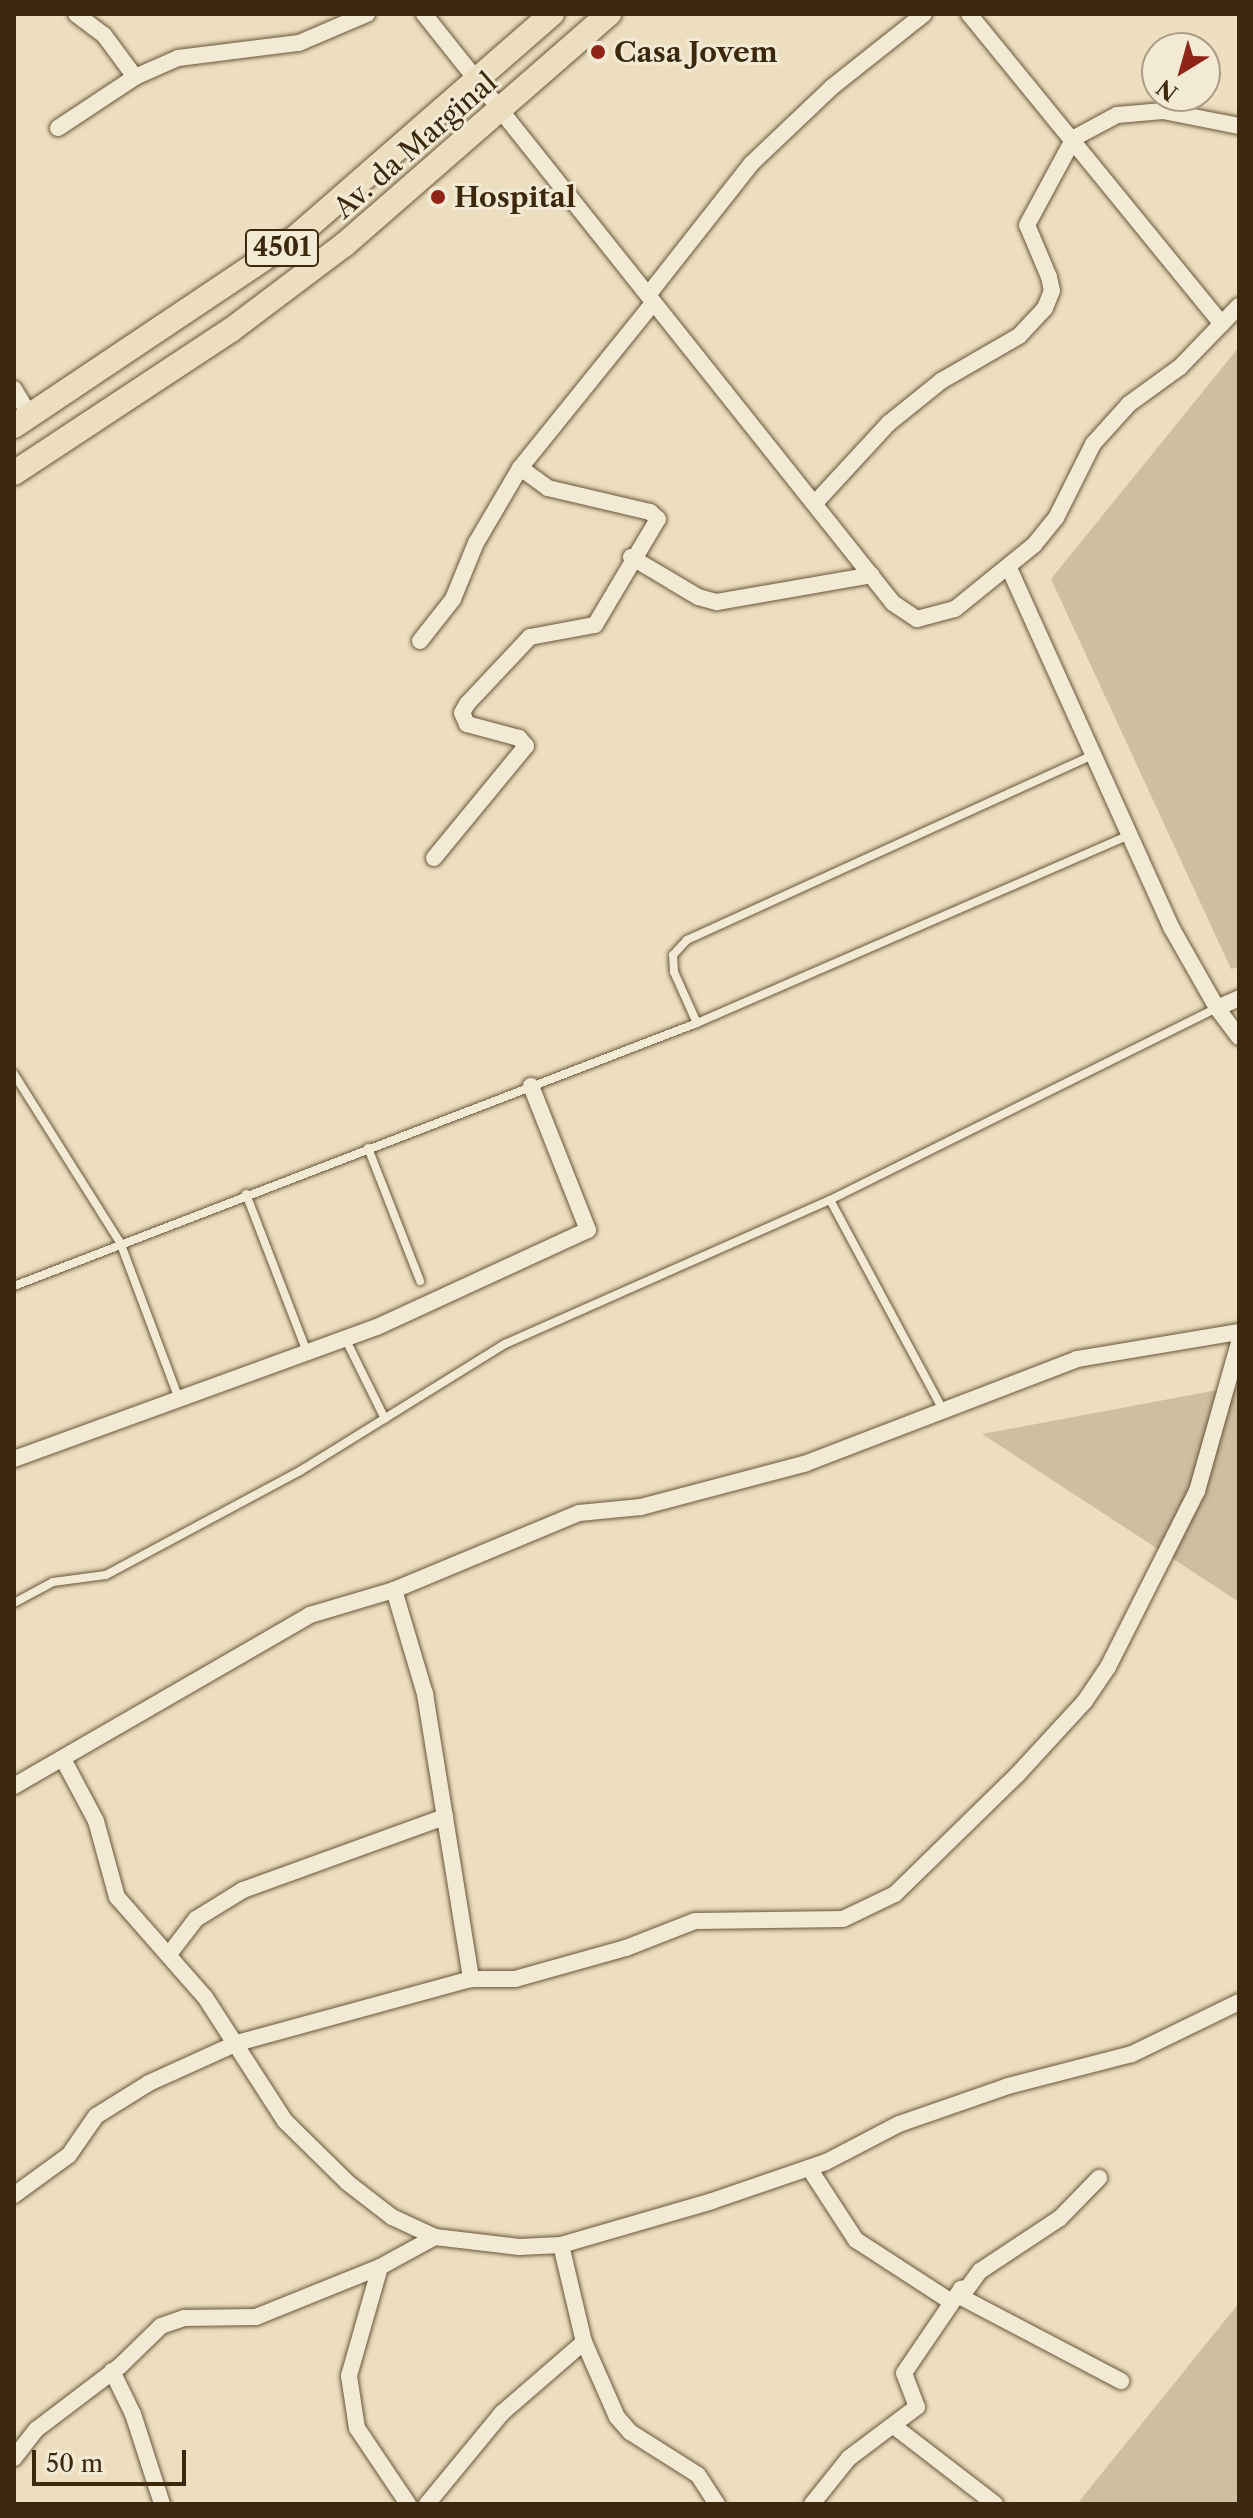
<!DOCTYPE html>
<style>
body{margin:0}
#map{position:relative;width:1253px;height:2518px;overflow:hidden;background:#ecdebf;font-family:"Libre Caslon Text",serif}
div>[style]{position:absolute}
.green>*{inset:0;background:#cebfa1}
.roads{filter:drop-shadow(0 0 2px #685639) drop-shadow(0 0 2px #685639)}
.lane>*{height:8px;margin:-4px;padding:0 4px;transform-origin:4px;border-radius:4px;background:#f3ead5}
.street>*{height:16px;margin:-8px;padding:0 8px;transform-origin:8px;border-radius:8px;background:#f3ead5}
.primary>*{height:24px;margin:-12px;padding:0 12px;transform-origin:12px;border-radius:12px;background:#ecdebf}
.dots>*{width:22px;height:22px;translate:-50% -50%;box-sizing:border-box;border:4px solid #f3ead5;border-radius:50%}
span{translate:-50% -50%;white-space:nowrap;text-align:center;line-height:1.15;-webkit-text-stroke:6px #f3ead5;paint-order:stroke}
.shield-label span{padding:2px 6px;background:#f3ead5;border:2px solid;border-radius:6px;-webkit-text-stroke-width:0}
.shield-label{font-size:26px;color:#3c280c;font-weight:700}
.poi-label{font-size:28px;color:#3c280c;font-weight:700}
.left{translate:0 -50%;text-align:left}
.street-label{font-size:28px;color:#3c280c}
.frame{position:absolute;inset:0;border:16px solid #3c280c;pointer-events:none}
.north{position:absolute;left:1141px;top:32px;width:80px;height:80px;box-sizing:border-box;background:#f3ead5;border:2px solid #aa9c85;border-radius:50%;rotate:217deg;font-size:22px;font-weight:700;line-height:32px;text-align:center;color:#3c280c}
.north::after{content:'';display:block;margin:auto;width:28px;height:36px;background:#8f2418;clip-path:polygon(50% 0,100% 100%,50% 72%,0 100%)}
.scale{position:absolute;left:32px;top:2450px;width:154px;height:36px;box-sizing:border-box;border:4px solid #3c280c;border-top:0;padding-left:10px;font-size:24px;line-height:28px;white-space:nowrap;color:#3c280c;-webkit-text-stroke:6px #f3ead5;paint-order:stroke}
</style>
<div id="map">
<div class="green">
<div style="clip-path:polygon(1239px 347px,1239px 967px,1231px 969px,1051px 579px)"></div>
<div style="clip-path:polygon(1239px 1386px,1239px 1602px,982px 1434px)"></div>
<div style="clip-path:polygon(1239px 2303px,1239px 2504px,1077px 2504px)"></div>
</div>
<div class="roads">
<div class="lane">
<div style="left:697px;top:1023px;width:56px;rotate:-114.3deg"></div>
<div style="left:674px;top:972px;width:17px;rotate:-93deg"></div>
<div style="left:673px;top:955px;width:21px;rotate:-47deg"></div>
<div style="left:687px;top:940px;width:443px;rotate:-24.5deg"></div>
<div style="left:14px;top:1074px;width:199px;rotate:57.8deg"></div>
<div style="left:120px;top:1242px;width:168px;rotate:69.4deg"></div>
<div style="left:368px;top:1148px;width:143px;rotate:68.6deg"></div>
<div style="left:246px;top:1194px;width:169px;rotate:68.9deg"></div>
<div style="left:830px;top:1200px;width:238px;rotate:61.7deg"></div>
<div style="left:14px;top:1286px;width:732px;rotate:-21.06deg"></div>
<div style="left:697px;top:1023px;width:471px;rotate:-23.5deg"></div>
<div style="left:345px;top:1338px;width:90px;rotate:63.7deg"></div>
<div style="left:14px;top:1603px;width:44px;rotate:-28.3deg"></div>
<div style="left:53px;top:1582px;width:53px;rotate:-7.5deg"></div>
<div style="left:106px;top:1575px;width:220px;rotate:-28.2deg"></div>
<div style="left:300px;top:1471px;width:241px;rotate:-31.8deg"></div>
<div style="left:505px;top:1344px;width:355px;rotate:-23.9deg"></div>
<div style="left:830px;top:1200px;width:432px;rotate:-26.4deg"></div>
</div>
<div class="street">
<div style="left:76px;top:14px;width:35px;rotate:37deg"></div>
<div style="left:104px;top:35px;width:52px;rotate:53.6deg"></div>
<div style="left:424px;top:14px;width:753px;rotate:51.47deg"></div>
<div style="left:893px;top:603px;width:29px;rotate:34deg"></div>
<div style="left:917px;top:619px;width:39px;rotate:-15deg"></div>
<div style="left:955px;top:609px;width:102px;rotate:-39deg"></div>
<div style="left:1034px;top:545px;width:35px;rotate:-51deg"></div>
<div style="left:1056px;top:518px;width:83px;rotate:-63.4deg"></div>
<div style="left:1093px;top:444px;width:54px;rotate:-48deg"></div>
<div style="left:1129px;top:404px;width:63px;rotate:-36deg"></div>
<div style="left:1180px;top:367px;width:85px;rotate:-46deg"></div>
<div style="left:969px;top:14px;width:400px;rotate:50.8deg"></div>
<div style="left:58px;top:128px;width:92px;rotate:-33.5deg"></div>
<div style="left:135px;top:77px;width:47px;rotate:-23.8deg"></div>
<div style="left:178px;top:58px;width:122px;rotate:-7.1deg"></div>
<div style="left:299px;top:43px;width:74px;rotate:-23.1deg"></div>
<div style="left:648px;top:295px;width:168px;rotate:-51.8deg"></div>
<div style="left:752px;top:163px;width:110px;rotate:-43.5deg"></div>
<div style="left:832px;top:87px;width:117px;rotate:-38.4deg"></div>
<div style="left:14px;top:389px;width:31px;rotate:59deg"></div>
<div style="left:816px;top:502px;width:108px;rotate:-47.3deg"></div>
<div style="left:889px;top:423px;width:67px;rotate:-38.9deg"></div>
<div style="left:941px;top:381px;width:90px;rotate:-30deg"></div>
<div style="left:1019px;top:336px;width:38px;rotate:-47deg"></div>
<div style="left:1045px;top:308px;width:18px;rotate:-68deg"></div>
<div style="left:1052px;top:291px;width:14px;rotate:-102deg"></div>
<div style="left:1049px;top:277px;width:56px;rotate:-112.9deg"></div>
<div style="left:1027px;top:225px;width:99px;rotate:-61.6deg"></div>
<div style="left:1074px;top:138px;width:49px;rotate:-28.1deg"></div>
<div style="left:1117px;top:115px;width:46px;rotate:-5deg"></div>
<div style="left:1163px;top:111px;width:77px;rotate:11.2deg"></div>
<div style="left:631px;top:557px;width:78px;rotate:30.8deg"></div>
<div style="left:698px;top:597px;width:20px;rotate:15deg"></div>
<div style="left:717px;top:602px;width:157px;rotate:-9.9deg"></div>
<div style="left:1009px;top:568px;width:394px;rotate:65.7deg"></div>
<div style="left:1171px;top:927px;width:93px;rotate:60.4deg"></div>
<div style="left:1217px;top:1008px;width:24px;rotate:-24deg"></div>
<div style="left:420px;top:641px;width:53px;rotate:-51.8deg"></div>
<div style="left:453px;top:599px;width:61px;rotate:-67.7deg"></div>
<div style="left:476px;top:543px;width:87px;rotate:-59.6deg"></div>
<div style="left:520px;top:468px;width:212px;rotate:-51.1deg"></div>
<div style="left:434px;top:858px;width:145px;rotate:-50.6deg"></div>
<div style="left:526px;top:746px;width:11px;rotate:-131deg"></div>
<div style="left:519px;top:738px;width:54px;rotate:-164.9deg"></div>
<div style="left:467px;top:724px;width:12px;rotate:-114deg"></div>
<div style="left:462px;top:713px;width:10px;rotate:-61deg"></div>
<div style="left:467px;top:704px;width:92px;rotate:-46.8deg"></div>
<div style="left:530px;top:637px;width:66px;rotate:-10.5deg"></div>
<div style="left:595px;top:625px;width:123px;rotate:-59.3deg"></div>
<div style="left:658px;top:519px;width:11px;rotate:-139deg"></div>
<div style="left:650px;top:512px;width:105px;rotate:-166.8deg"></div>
<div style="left:548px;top:488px;width:34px;rotate:-144deg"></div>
<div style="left:1217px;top:1008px;width:36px;rotate:53deg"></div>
<div style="left:14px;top:1459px;width:386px;rotate:-20deg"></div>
<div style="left:377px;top:1327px;width:232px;rotate:-24.7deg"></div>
<div style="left:588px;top:1230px;width:155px;rotate:-111.6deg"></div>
<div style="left:394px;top:1590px;width:109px;rotate:73.4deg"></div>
<div style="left:425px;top:1694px;width:289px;rotate:80.8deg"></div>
<div style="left:63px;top:1759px;width:70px;rotate:62deg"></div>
<div style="left:96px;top:1821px;width:79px;rotate:74.6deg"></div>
<div style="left:117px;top:1897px;width:133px;rotate:48.7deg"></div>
<div style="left:205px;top:1997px;width:148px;rotate:57.2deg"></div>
<div style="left:285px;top:2121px;width:88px;rotate:44.5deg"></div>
<div style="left:348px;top:2183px;width:56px;rotate:37.7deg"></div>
<div style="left:392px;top:2217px;width:47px;rotate:24.9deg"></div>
<div style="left:435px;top:2237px;width:85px;rotate:6.8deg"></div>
<div style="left:519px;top:2247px;width:42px;rotate:-2.7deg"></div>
<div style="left:561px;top:2245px;width:157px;rotate:-16.2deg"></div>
<div style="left:712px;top:2201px;width:120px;rotate:-18.9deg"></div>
<div style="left:826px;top:2162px;width:82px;rotate:-27.5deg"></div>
<div style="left:899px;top:2124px;width:115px;rotate:-19.2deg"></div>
<div style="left:1008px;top:2086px;width:128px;rotate:-14.5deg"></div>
<div style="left:1132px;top:2054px;width:119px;rotate:-25.9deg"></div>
<div style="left:14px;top:1786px;width:342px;rotate:-30deg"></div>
<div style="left:310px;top:1615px;width:88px;rotate:-16.6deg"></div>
<div style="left:394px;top:1590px;width:200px;rotate:-22.6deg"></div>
<div style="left:579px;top:1513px;width:62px;rotate:-5.5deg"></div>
<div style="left:641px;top:1507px;width:169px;rotate:-14.8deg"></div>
<div style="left:804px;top:1464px;width:292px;rotate:-21deg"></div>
<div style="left:1077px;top:1359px;width:164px;rotate:-9.5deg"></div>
<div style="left:170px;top:1953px;width:43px;rotate:-52.6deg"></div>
<div style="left:196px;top:1919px;width:55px;rotate:-31.7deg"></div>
<div style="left:243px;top:1890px;width:215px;rotate:-19.9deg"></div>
<div style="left:809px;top:2168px;width:86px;rotate:56.9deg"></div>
<div style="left:856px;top:2240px;width:112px;rotate:33deg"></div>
<div style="left:14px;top:2195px;width:68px;rotate:-36deg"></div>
<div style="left:69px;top:2155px;width:47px;rotate:-55.3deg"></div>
<div style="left:96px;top:2116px;width:62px;rotate:-31.9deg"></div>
<div style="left:149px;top:2083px;width:97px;rotate:-24.4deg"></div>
<div style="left:237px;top:2043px;width:243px;rotate:-15.3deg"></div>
<div style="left:471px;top:1979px;width:44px"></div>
<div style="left:515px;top:1979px;width:115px;rotate:-15.6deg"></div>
<div style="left:626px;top:1948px;width:74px;rotate:-21.4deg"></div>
<div style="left:695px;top:1921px;width:148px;rotate:-0.8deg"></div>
<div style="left:843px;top:1919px;width:58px;rotate:-25.7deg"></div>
<div style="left:895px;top:1894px;width:170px;rotate:-44.3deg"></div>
<div style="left:1017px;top:1775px;width:100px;rotate:-47.4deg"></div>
<div style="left:1085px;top:1701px;width:41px;rotate:-55.9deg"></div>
<div style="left:1108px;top:1667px;width:197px;rotate:-63.2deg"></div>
<div style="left:1197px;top:1491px;width:154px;rotate:-74.2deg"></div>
<div style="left:561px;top:2245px;width:100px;rotate:76.7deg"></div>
<div style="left:584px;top:2342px;width:82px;rotate:66.3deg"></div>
<div style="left:617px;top:2417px;width:20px;rotate:49deg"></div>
<div style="left:630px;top:2432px;width:80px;rotate:32.3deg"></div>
<div style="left:698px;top:2475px;width:35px;rotate:57deg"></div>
<div style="left:380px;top:2267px;width:113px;rotate:105.9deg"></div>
<div style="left:349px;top:2376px;width:53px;rotate:81.3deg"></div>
<div style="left:357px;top:2428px;width:92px;rotate:56.1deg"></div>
<div style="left:961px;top:2297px;width:32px;rotate:-54deg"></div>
<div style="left:980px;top:2271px;width:96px;rotate:-33.5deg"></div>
<div style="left:1060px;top:2218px;width:56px;rotate:-45.7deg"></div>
<div style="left:112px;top:2371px;width:48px;rotate:64deg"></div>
<div style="left:133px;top:2414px;width:95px;rotate:72.1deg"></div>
<div style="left:895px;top:2427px;width:126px;rotate:37.6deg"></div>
<div style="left:14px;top:2458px;width:37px;rotate:-52deg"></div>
<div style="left:37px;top:2429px;width:104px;rotate:-37.2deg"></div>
<div style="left:120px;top:2366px;width:57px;rotate:-44.3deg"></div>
<div style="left:161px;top:2326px;width:24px;rotate:-19deg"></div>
<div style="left:184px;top:2318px;width:72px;rotate:-0.8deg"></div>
<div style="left:256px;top:2317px;width:134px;rotate:-22deg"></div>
<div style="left:380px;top:2267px;width:63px;rotate:-28.6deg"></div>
<div style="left:427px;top:2504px;width:118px;rotate:-50.5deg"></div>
<div style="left:502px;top:2413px;width:108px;rotate:-40.9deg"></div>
<div style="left:812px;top:2504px;width:59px;rotate:-51.2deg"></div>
<div style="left:849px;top:2458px;width:85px;rotate:-36.9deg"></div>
<div style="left:917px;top:2407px;width:36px;rotate:-111deg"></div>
<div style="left:904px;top:2373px;width:102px;rotate:-55.8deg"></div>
<div style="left:961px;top:2289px;width:8px;rotate:90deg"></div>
<div style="left:961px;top:2297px;width:181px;rotate:27.7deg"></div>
</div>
<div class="primary">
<div style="left:14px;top:426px;width:338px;rotate:-33.8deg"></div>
<div style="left:295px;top:238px;width:341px;rotate:-41.1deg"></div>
<div style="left:14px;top:473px;width:260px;rotate:-33.4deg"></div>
<div style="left:231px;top:330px;width:141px;rotate:-37deg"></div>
<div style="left:344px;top:245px;width:352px;rotate:-41.1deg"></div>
</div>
</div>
<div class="dots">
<div style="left:598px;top:52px;background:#8f2418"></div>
<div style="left:438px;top:197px;background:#8f2418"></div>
</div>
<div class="shield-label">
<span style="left:282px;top:248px">4501</span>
</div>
<div class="poi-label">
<span class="left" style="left:614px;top:52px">Casa Jovem</span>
<span class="left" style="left:454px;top:197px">Hospital</span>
</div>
<div class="street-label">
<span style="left:415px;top:145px;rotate:-41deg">Av. da Marginal</span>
</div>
<div class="frame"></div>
<div class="north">N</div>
<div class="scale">50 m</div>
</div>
